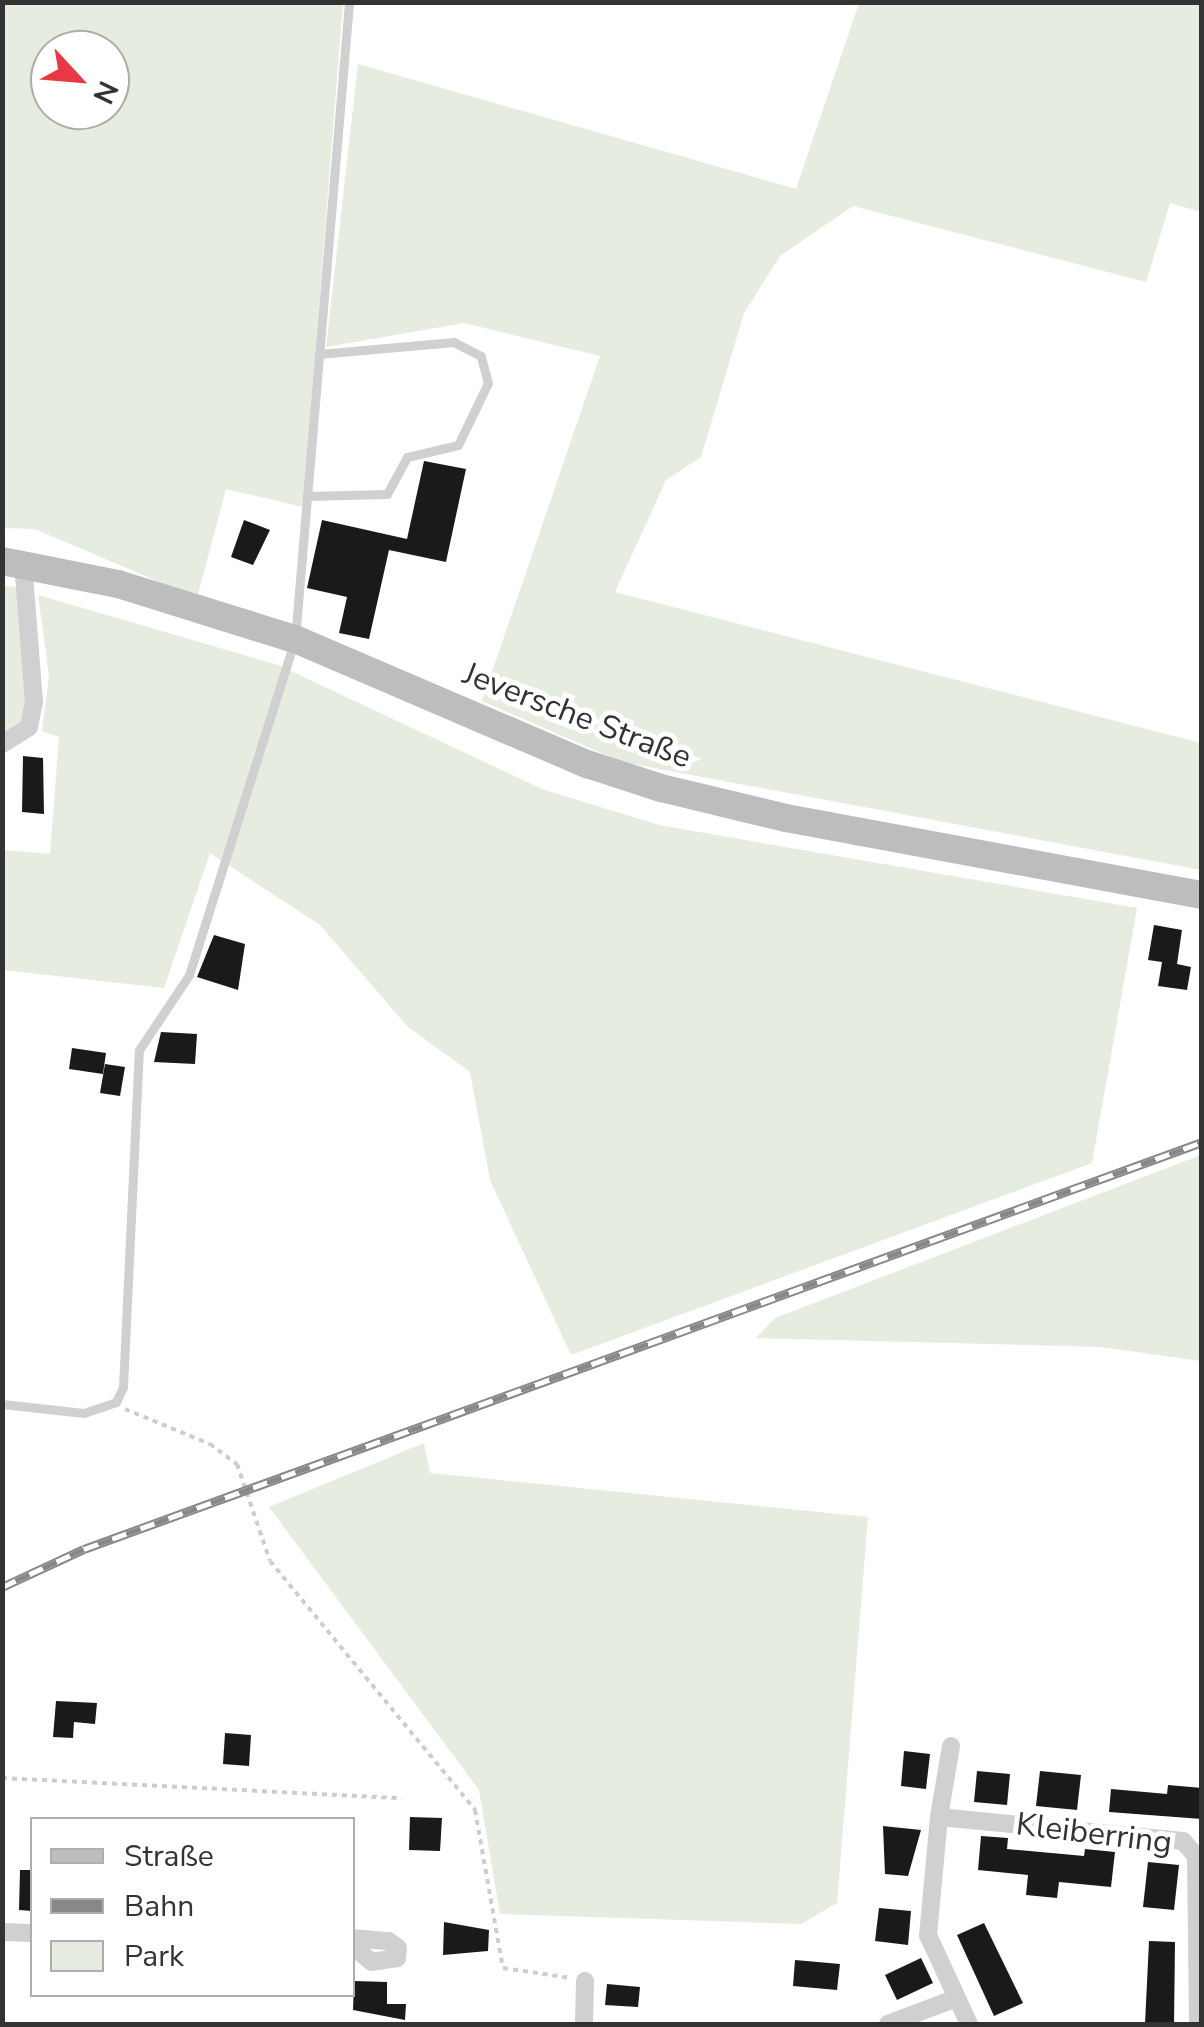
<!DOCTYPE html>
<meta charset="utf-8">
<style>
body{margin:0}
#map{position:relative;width:1204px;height:2027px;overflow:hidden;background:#fff;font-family:"Nunito Sans",sans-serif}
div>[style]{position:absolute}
.green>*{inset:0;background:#e6ecdf}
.building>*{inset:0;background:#1a1a1a}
.path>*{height:4px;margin-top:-2px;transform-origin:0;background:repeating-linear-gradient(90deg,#cdcdcd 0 5px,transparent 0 10px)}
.lane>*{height:9px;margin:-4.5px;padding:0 4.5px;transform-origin:4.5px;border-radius:4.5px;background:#d0d0d0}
.street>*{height:18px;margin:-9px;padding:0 9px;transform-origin:9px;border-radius:9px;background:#d0d0d0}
.secondary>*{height:28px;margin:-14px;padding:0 14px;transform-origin:14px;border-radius:14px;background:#bdbdbd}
.rail>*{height:9px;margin-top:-4.5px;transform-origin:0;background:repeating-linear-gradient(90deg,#fff 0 15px,#888 0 30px);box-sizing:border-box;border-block:2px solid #888}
span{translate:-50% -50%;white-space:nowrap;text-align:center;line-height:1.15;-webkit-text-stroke:10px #fff;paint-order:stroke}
.street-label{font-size:32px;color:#333}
.frame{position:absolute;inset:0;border:5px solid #333;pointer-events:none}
.legend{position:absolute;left:30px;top:1817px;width:325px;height:180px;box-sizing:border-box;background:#fff;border:2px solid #adadad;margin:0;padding:12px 18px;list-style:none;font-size:30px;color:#333}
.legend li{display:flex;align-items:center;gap:20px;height:50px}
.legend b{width:50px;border:2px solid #adadad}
.north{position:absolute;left:30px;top:30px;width:100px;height:100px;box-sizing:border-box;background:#fff;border:2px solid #adadad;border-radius:50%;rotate:116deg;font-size:28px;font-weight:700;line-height:40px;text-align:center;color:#333}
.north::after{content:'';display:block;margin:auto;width:35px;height:45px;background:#e63946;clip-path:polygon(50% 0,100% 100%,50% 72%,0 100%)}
</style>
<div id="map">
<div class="green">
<div style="clip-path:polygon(evenodd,3px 3px,343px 3px,303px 507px,226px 489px,197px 598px,35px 529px,3px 528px,3px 3px,50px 50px,110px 50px,110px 110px,50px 110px,50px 50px)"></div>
<div style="clip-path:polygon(859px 3px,1201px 3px,1201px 212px,1170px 203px,1146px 282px,853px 206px,780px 256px,744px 313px,701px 457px,666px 480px,615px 592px,1201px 743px,1201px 870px,622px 762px,482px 701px,600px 356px,464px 323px,326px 347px,358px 64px,796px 189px)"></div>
<div style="clip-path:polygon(2px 586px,18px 587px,30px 684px,23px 723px,3px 737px)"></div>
<div style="clip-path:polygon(38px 595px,278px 665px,542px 789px,659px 825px,1137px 908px,1092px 1163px,571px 1355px,490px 1180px,470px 1072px,407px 1026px,320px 925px,210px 853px,164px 988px,3px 970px,3px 850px,50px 854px,59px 737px,42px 731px,49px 676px)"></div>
<div style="clip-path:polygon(1201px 1155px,1201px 1361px,1101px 1347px,756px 1338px,775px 1318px)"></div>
<div style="clip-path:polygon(424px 1443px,430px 1473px,868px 1517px,837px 1903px,801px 1924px,500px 1914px,479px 1790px,269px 1507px)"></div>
</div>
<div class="building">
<div style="clip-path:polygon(424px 461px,466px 469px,446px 562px,389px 550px,369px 639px,339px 633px,347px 597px,307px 588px,322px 520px,407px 539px)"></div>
<div style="clip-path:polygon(244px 520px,270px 530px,253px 565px,231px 557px)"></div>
<div style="clip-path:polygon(23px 756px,43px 758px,44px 814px,22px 812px)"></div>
<div style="clip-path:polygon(1154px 925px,1182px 930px,1177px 964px,1191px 967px,1187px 990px,1158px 986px,1162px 962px,1148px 960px)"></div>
<div style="clip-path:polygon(214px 935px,245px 944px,238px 990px,197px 977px)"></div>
<div style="clip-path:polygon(161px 1032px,197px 1034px,195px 1064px,154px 1062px)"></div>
<div style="clip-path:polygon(72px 1048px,106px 1053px,103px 1074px,69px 1069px)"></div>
<div style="clip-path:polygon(105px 1064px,125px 1067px,120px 1096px,100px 1093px)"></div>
<div style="clip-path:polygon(56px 1701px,97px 1703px,95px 1724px,74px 1722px,73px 1738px,53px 1737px)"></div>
<div style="clip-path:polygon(225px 1733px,251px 1735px,249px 1766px,223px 1764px)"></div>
<div style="clip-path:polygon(904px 1751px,930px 1754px,926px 1789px,901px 1786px)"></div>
<div style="clip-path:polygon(977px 1771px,1010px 1774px,1007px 1805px,974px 1802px)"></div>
<div style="clip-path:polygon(1040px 1771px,1081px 1775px,1077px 1810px,1036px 1806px)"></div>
<div style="clip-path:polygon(1168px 1785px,1202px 1788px,1202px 1819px,1109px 1812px,1111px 1789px,1167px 1794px)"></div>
<div style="clip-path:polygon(410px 1817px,442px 1818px,440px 1851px,409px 1850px)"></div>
<div style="clip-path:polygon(883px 1826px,921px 1830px,908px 1876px,885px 1874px)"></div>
<div style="clip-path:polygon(981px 1836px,1008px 1838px,1007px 1849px,1084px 1856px,1085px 1849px,1115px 1852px,1111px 1887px,1059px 1882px,1057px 1898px,1026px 1895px,1028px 1875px,978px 1870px)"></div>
<div style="clip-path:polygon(1148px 1862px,1179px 1865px,1174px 1910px,1143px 1907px)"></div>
<div style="clip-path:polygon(20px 1870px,32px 1870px,32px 1911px,19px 1910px)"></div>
<div style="clip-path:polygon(879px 1908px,911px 1911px,908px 1945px,875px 1941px)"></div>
<div style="clip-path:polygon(444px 1922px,489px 1930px,488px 1951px,443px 1955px)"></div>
<div style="clip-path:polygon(984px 1923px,1023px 2003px,994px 2016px,957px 1935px)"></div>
<div style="clip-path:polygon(1149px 1941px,1175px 1942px,1174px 2024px,1145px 2024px)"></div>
<div style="clip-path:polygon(921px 1958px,933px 1983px,897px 2000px,885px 1975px)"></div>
<div style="clip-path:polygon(795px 1960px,840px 1964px,837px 1990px,793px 1986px)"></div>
<div style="clip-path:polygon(354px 1981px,387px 1982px,387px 2004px,406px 2004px,405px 2020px,353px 2010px)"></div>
<div style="clip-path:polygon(607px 1984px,640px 1987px,638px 2007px,605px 2005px)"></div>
</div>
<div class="path">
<div style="left:125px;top:1409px;width:92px;rotate:22.4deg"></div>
<div style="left:210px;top:1444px;width:34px;rotate:37deg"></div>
<div style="left:237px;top:1464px;width:102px;rotate:71.2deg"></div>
<div style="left:270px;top:1561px;width:323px;rotate:50.5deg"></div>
<div style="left:475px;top:1810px;width:160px;rotate:80deg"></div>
<div style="left:503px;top:1968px;width:69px;rotate:8.4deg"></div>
<div style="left:2px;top:1778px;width:400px;rotate:2.9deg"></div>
</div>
<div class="lane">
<div style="left:307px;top:496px;width:80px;rotate:-1.4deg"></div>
<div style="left:387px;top:494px;width:42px;rotate:-61.6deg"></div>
<div style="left:407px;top:457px;width:52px;rotate:-13.2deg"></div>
<div style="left:458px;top:445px;width:69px;rotate:-64.2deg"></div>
<div style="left:488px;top:383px;width:28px;rotate:-105deg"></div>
<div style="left:481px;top:356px;width:30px;rotate:-153deg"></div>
<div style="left:454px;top:342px;width:136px;rotate:174.9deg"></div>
<div style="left:2px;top:1404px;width:82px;rotate:6.3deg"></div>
<div style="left:84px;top:1413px;width:34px;rotate:-19deg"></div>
<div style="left:116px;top:1402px;width:17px;rotate:-65deg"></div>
<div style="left:123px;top:1387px;width:337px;rotate:-87.3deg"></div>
<div style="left:139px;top:1050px;width:90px;rotate:-56.3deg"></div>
<div style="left:189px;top:975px;width:352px;rotate:-72.5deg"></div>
<div style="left:295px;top:639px;width:639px;rotate:-85.15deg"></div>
</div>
<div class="street">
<div style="left:2px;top:744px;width:32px;rotate:-32deg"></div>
<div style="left:29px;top:727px;width:25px;rotate:-79deg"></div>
<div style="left:34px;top:702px;width:139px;rotate:-94.5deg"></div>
<div style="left:951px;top:1746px;width:72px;rotate:99.6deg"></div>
<div style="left:939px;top:1817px;width:245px;rotate:5.6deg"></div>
<div style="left:1183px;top:1841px;width:20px;rotate:49deg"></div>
<div style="left:1196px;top:1856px;width:168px;rotate:89.3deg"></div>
<div style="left:939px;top:1817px;width:119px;rotate:95.3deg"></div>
<div style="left:928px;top:1935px;width:98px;rotate:65.3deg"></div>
<div style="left:2px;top:1932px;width:30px;rotate:2deg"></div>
<div style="left:352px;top:1938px;width:37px;rotate:5deg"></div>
<div style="left:389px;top:1941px;width:11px;rotate:38deg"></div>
<div style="left:398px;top:1948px;width:10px;rotate:96deg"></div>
<div style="left:397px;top:1958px;width:25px;rotate:171deg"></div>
<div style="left:372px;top:1962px;width:26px;rotate:-141deg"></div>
<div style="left:584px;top:2024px;width:43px;rotate:-88.7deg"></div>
<div style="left:888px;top:2024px;width:71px;rotate:-20.7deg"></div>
</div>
<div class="secondary">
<div style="left:2px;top:561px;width:118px;rotate:11.2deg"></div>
<div style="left:118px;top:584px;width:185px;rotate:17.3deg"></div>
<div style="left:295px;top:639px;width:318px;rotate:23.2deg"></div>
<div style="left:587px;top:764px;width:78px;rotate:18deg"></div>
<div style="left:661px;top:788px;width:129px;rotate:13.5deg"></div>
<div style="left:786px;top:818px;width:423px;rotate:10.5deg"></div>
</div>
<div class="rail">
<div style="left:2px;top:1587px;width:90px;rotate:-24.9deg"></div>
<div style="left:84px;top:1549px;width:1190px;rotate:-20deg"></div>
</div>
<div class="street-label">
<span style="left:577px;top:716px;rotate:21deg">Jeversche Straße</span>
<span style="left:1094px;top:1834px;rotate:7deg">Kleiberring</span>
</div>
<div class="frame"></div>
<ul class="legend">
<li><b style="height:12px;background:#bdbdbd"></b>Straße</li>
<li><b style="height:12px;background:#888"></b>Bahn</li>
<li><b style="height:28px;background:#e6ecdf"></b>Park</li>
</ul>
<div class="north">N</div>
</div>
